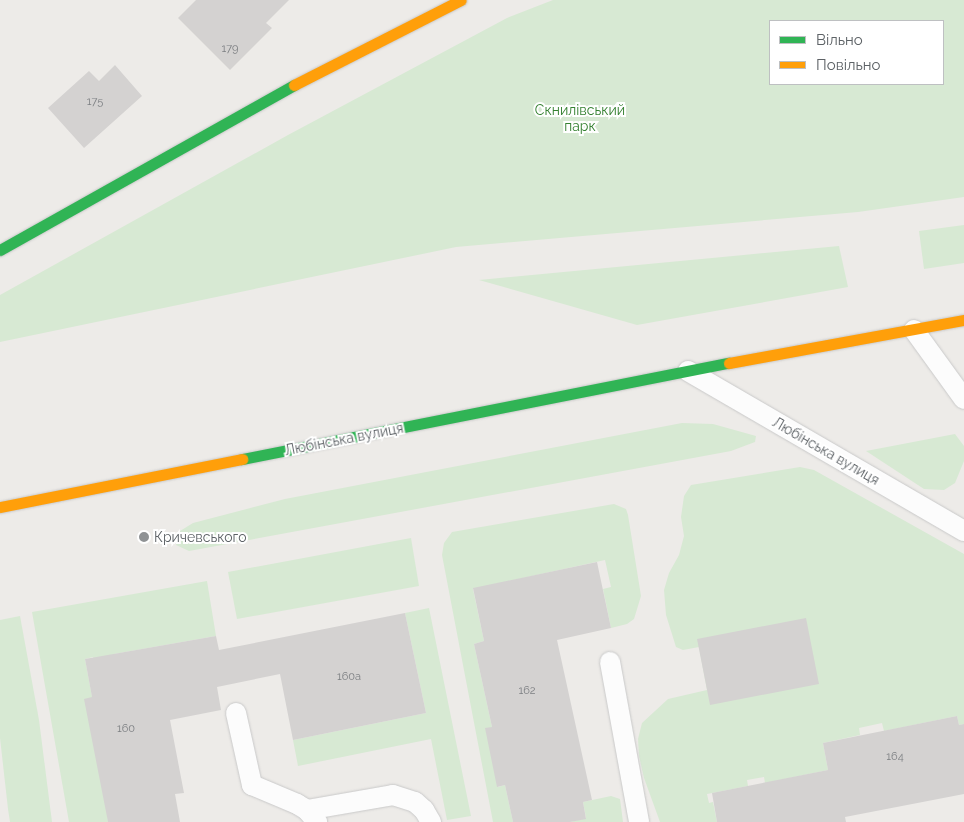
<!DOCTYPE html>
<meta charset="utf-8">
<style>
body{margin:0}
#map{position:relative;width:964px;height:822px;overflow:hidden;background:#edebe8;font-family:Raleway,sans-serif}
div>[style]{position:absolute}
.green>*{inset:0;background:#d7e9d3}
.building>*{inset:0;background:#d4d2d1}
.roads{filter:drop-shadow(0 0 1px #c9c9c9) drop-shadow(0 0 1px #c9c9c9)}
.lane>*{height:20px;margin:-10px;padding:0 10px;transform-origin:10px;border-radius:10px;background:#fcfcfc}
.fast>*{height:11px;margin:-5.5px;padding:0 5.5px;transform-origin:5.5px;border-radius:5.5px;background:#30b455}
.slow>*{height:11px;margin:-5.5px;padding:0 5.5px;transform-origin:5.5px;border-radius:5.5px;background:#ff9f0a}
.dots>*{width:14px;height:14px;translate:-50% -50%;box-sizing:border-box;border:2px solid #fff;border-radius:50%}
span{translate:-50% -50%;white-space:nowrap;text-align:center;line-height:1.15;-webkit-text-stroke:4px #fff;paint-order:stroke}
.number-label{font-size:11px;color:#7c7f82}
.number-label span{-webkit-text-stroke-width:0}
.park-label{font-size:14px;color:#358131}
.street-label{font-size:14px;color:#5d6266}
.poi-label{font-size:14px;color:#5d6266}
.left{translate:0 -50%;text-align:left}
.legend{position:absolute;left:769px;top:20px;width:175px;height:65px;box-sizing:border-box;background:#fff;border:1px solid #bec0c2;margin:0;padding:6px 9px;list-style:none;font-size:15px;color:#5d6266}
.legend li{display:flex;align-items:center;gap:10px;height:25px}
.legend b{width:25px;border:1px solid #bec0c2}
</style>
<div id="map">
<div class="green">
<div style="clip-path:polygon(evenodd,553px 0,964px 0,964px 197px,858px 212px,456px 247px,0 342px,0 295px,288px 135px,507px 18px,553px 0,770px 21px,943px 21px,943px 84px,770px 84px,770px 21px)"></div>
<div style="clip-path:polygon(964px 225px,964px 263px,924px 269px,919px 231px)"></div>
<div style="clip-path:polygon(839px 246px,848px 287px,637px 325px,479px 280px)"></div>
<div style="clip-path:polygon(682px 423px,713px 424px,756px 436px,755px 442px,731px 451px,189px 551px,176px 545px,180px 531px,193px 523px,285px 499px)"></div>
<div style="clip-path:polygon(955px 434px,964px 446px,964px 461px,955px 483px,944px 490px,924px 489px,866px 451px)"></div>
<div style="clip-path:polygon(800px 467px,814px 470px,964px 554px,964px 724px,959px 725px,957px 716px,884px 731px,882px 723px,859px 728px,860px 735px,823px 743px,828px 770px,765px 783px,764px 777px,747px 780px,748px 786px,707px 794px,709px 803px,713px 802px,717px 822px,660px 822px,644px 778px,639px 756px,638px 739px,642px 723px,668px 699px,707px 690px,699px 647px,683px 650px,676px 647px,666px 615px,664px 590px,669px 573px,679px 555px,684px 536px,681px 517px,684px 496px,691px 485px)"></div>
<div style="clip-path:polygon(614px 504px,626px 509px,628px 515px,641px 596px,634px 619px,627px 624px,611px 628px,603px 589px,611px 587px,605px 560px,473px 589px,484px 641px,474px 644px,492px 727px,498px 787px,505px 785px,513px 822px,493px 822px,442px 555px,444px 543px,452px 532px)"></div>
<div style="clip-path:polygon(411px 538px,419px 586px,237px 619px,228px 572px)"></div>
<div style="clip-path:polygon(207px 581px,216px 636px,114px 654px,115px 662px,95px 666px,93px 657px,85px 659px,103px 756px,108px 822px,69px 822px,32px 612px)"></div>
<div style="clip-path:polygon(429px 608px,471px 816px,447px 820px,431px 739px,298px 766px,293px 740px,426px 713px,405px 613px)"></div>
<div style="clip-path:polygon(20px 616px,39px 720px,52px 822px,10px 822px,8px 809px,0 738px,0 620px)"></div>
<div style="clip-path:polygon(611px 796px,620px 799px,623px 822px,570px 822px,586px 818px,583px 802px)"></div>
</div>
<div class="building">
<div style="clip-path:polygon(196px 0,289px 0,266px 23px,272px 28px,230px 70px,178px 18px)"></div>
<div style="clip-path:polygon(115px 65px,142px 96px,84px 148px,48px 108px,89px 71px,99px 81px)"></div>
<div style="clip-path:polygon(597px 562px,611px 628px,557px 640px,592px 800px,583px 802px,586px 819px,570px 822px,513px 822px,505px 785px,497px 787px,485px 728px,492px 727px,474px 644px,484px 641px,473px 588px)"></div>
<div style="clip-path:polygon(405px 613px,426px 713px,293px 740px,280px 674px,217px 687px,221px 710px,170px 720px,184px 793px,175px 794px,180px 822px,108px 822px,84px 699px,92px 697px,85px 659px,216px 636px,219px 650px)"></div>
<div style="clip-path:polygon(806px 618px,819px 684px,710px 705px,697px 639px)"></div>
<div style="clip-path:polygon(957px 716px,959px 725px,964px 724px,964px 794px,845px 817px,846px 822px,717px 822px,712px 793px,828px 770px,823px 743px)"></div>
</div>
<div class="roads">
<div class="lane">
<div style="left:914px;top:330px;width:85px;rotate:54.1deg"></div>
<div style="left:688px;top:371px;width:319px;rotate:30.1deg"></div>
<div style="left:610px;top:662px;width:163px;rotate:79.7deg"></div>
<div style="left:236px;top:713px;width:74px;rotate:77.5deg"></div>
<div style="left:252px;top:785px;width:49px;rotate:22.9deg"></div>
<div style="left:297px;top:804px;width:12px;rotate:31deg"></div>
<div style="left:307px;top:810px;width:16px;rotate:50deg"></div>
<div style="left:307px;top:810px;width:87px;rotate:-9.9deg"></div>
<div style="left:393px;top:795px;width:23px;rotate:18deg"></div>
<div style="left:415px;top:802px;width:12px;rotate:42deg"></div>
<div style="left:424px;top:810px;width:14px;rotate:60deg"></div>
</div>
<div class="fast">
<div style="left:0;top:250px;width:337px;rotate:-29.3deg"></div>
<div style="left:242px;top:459px;width:496px;rotate:-11.2deg"></div>
</div>
<div class="slow">
<div style="left:294px;top:85px;width:187px;rotate:-27deg"></div>
<div style="left:729px;top:363px;width:239px;rotate:-10.4deg"></div>
<div style="left:0;top:507px;width:247px;rotate:-11.2deg"></div>
</div>
</div>
<div class="dots">
<div style="left:144px;top:537px;background:#8f9294"></div>
</div>
<div class="number-label">
<span style="left:230px;top:49px">179</span>
<span style="left:95px;top:102px">175</span>
<span style="left:349px;top:677px">160а</span>
<span style="left:527px;top:691px">162</span>
<span style="left:126px;top:729px">160</span>
<span style="left:895px;top:757px">164</span>
</div>
<div class="park-label">
<span style="left:580px;top:118px">Скнилівський<br>парк</span>
</div>
<div class="street-label">
<span style="left:344px;top:439px;rotate:-11deg">Любінська вулиця</span>
<span style="left:826px;top:451px;rotate:30deg">Любінська вулиця</span>
</div>
<div class="poi-label">
<span class="left" style="left:154px;top:537px">Кричевського</span>
</div>
<ul class="legend">
<li><b style="height:6px;background:#30b455"></b>Вільно</li>
<li><b style="height:6px;background:#ff9f0a"></b>Повільно</li>
</ul>
</div>
